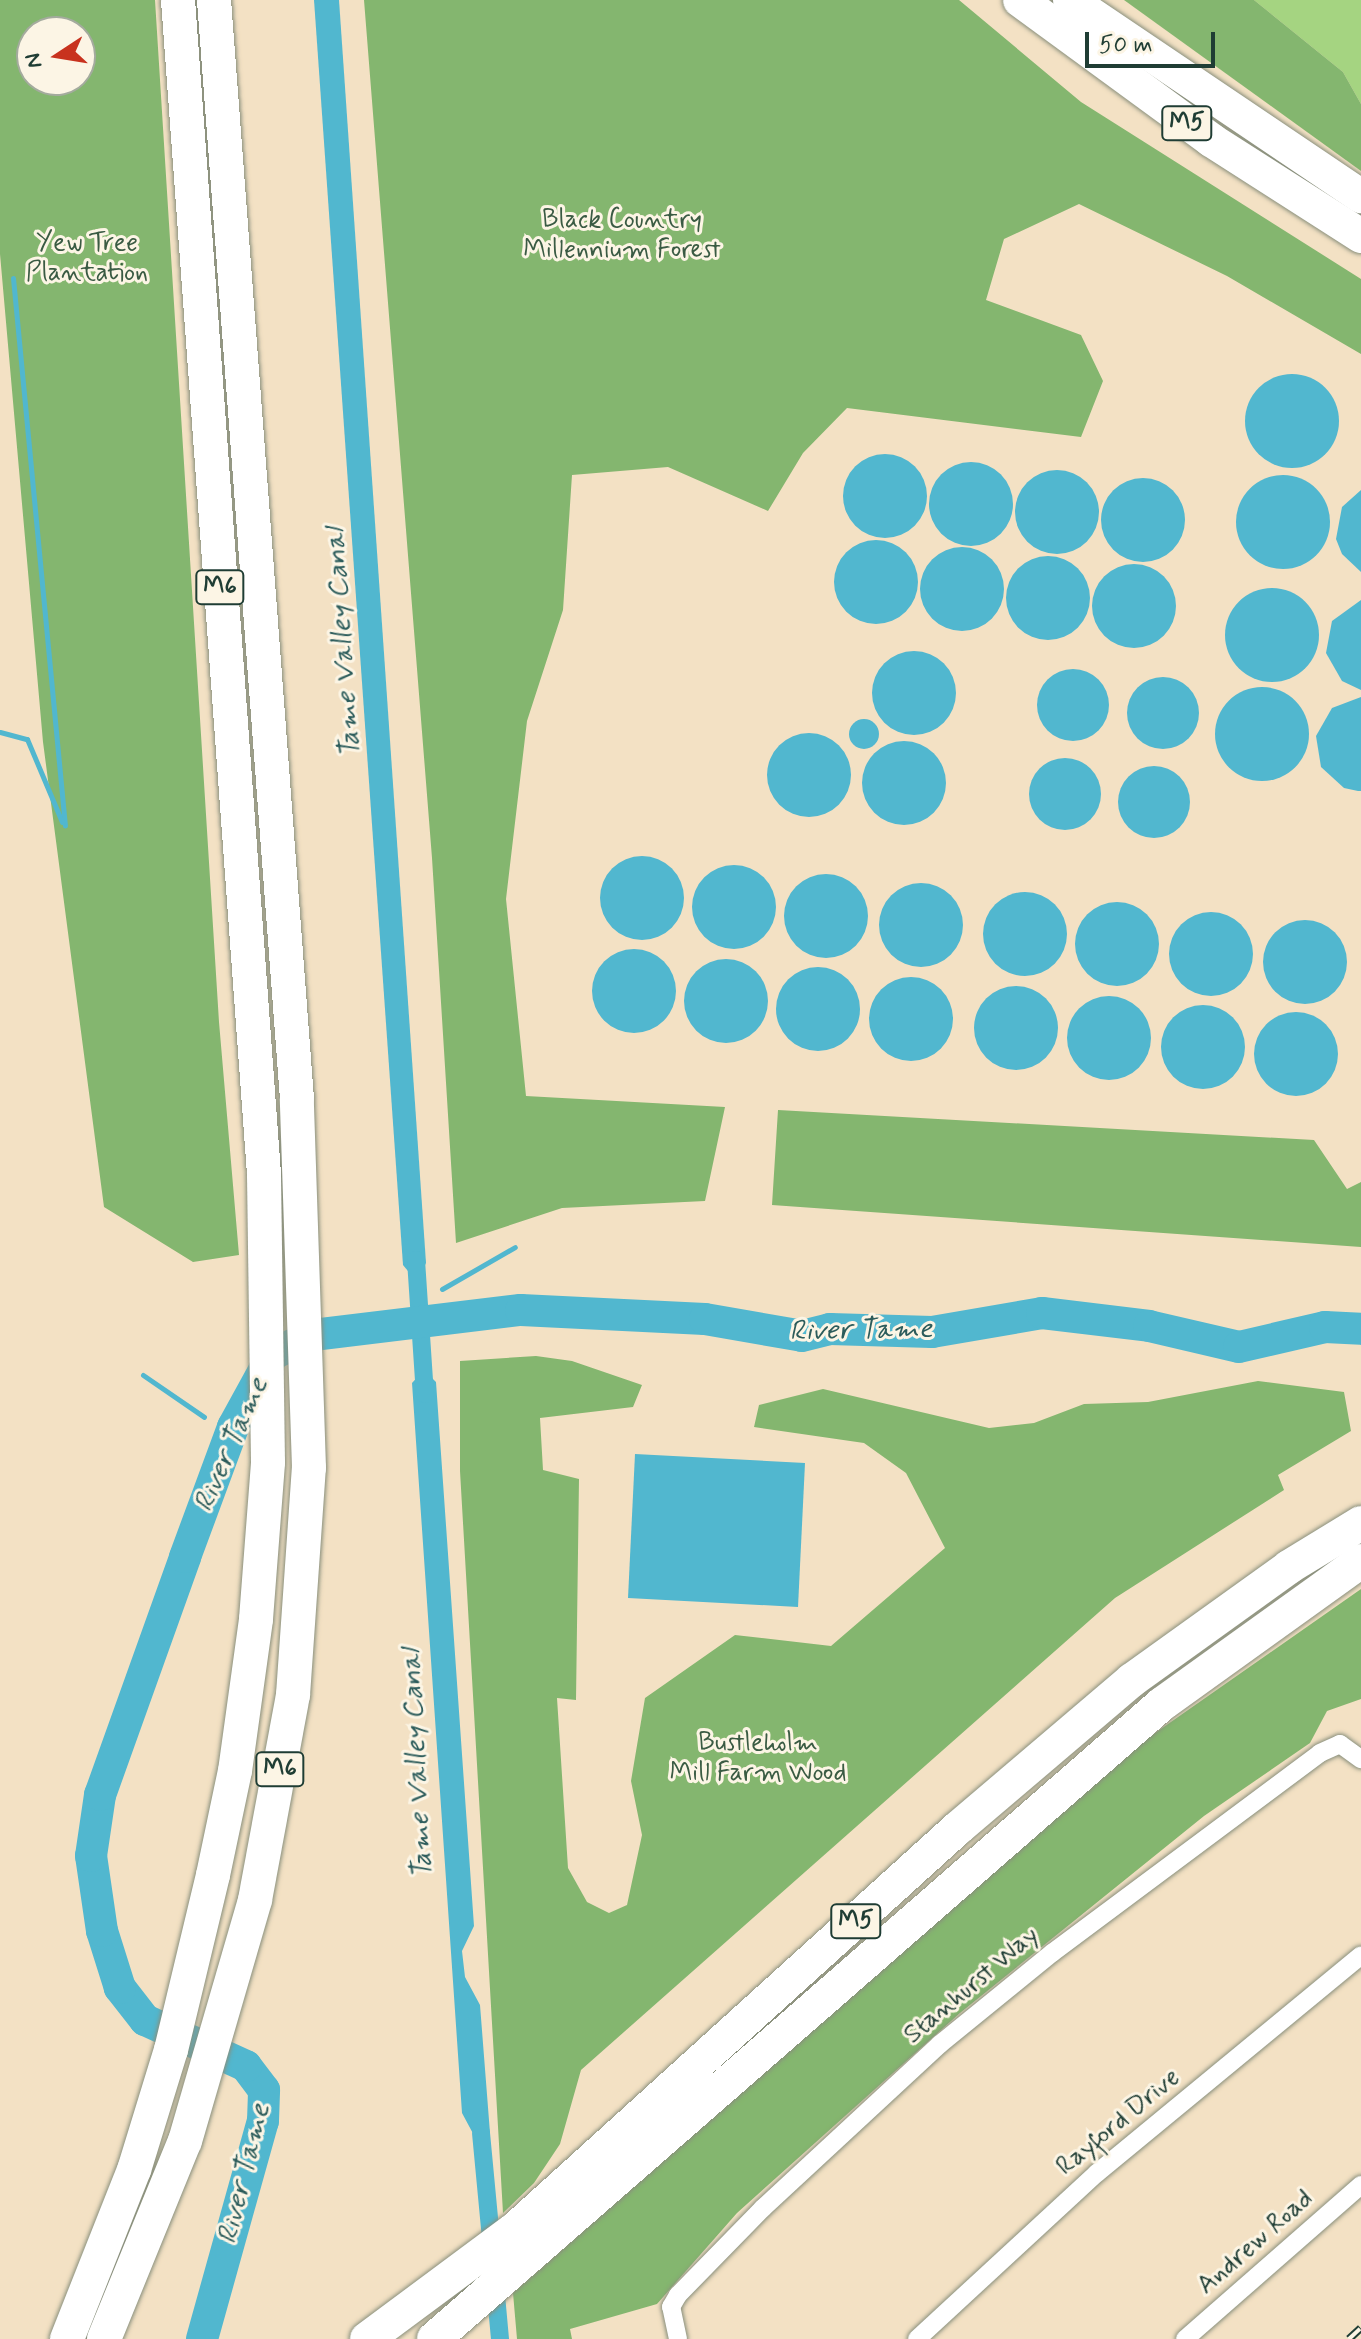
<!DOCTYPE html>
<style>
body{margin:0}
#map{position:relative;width:1361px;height:2339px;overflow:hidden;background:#f3e1c4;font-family:Mynerve,sans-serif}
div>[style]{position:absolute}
.green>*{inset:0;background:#a5d481}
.forest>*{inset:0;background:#84b66f}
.water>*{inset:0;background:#51b7cf}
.round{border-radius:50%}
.stream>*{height:5px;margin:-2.5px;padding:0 2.5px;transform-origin:2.5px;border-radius:2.5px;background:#51b7cf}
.canal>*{height:18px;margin:-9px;padding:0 9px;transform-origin:9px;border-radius:9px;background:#51b7cf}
.river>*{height:32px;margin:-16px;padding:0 16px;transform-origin:16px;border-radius:16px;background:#51b7cf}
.roads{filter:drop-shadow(0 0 2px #898f7c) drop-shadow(0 0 2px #898f7c)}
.street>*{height:18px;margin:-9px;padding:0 9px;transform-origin:9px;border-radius:9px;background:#fff}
.highway>*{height:34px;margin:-17px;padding:0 17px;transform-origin:17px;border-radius:17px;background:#fff}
.rail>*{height:8px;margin-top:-4px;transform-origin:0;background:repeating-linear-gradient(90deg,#fcf5e5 0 15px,#1f3d34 0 30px);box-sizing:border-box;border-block:2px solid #1f3d34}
span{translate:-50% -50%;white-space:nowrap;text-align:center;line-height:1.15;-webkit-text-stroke:6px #fcf5e5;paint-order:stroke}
.shield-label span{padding:2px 6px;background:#fcf5e5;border:2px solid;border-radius:6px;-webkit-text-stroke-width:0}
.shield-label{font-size:24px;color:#1f3d34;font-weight:700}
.park-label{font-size:26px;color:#3a5b43}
.street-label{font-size:26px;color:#1f3d34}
.water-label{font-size:28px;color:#2c5c5b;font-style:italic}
.north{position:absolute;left:16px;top:16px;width:80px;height:80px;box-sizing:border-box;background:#fcf5e5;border:2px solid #a4ab9e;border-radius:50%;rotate:258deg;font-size:22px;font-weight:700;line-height:32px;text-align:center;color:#1f3d34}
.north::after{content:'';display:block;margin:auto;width:28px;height:36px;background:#c8321e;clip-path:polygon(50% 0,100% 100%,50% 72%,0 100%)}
.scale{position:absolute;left:1085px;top:32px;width:130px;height:36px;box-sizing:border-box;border:4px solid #1f3d34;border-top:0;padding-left:10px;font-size:24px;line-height:28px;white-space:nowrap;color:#1f3d34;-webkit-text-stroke:6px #fcf5e5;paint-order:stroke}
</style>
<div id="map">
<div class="green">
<div style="clip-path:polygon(1254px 0,1361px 0,1361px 104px,1343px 72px)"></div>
</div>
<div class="forest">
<div style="clip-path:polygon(evenodd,0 0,155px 0,219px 1022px,239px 1255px,193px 1262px,104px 1207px,43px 742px,0 254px,0 0,32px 32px,80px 32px,80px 80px,32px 80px,32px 32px)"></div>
<div style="clip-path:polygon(364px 0,959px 0,1081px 102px,1361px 279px,1361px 354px,1227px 276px,1079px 204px,1004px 239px,986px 300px,1081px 335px,1103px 381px,1081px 437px,847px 408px,803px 453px,768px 511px,668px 467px,572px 475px,563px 610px,527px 721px,506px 899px,526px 1096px,725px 1107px,705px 1201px,562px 1208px,456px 1243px,432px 858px)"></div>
<div style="clip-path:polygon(1124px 0,1254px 0,1343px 72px,1361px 104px,1361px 171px)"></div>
<div style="clip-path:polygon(778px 1110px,1314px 1140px,1347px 1189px,1361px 1182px,1361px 1247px,772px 1205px)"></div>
<div style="clip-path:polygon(536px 1356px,572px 1361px,642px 1385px,633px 1407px,540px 1418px,543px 1470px,579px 1479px,576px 1700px,557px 1698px,568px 1868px,587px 1902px,609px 1913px,627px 1905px,642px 1835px,631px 1781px,645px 1698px,735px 1635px,831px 1646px,945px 1548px,906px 1473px,864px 1443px,754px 1427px,759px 1405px,823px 1389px,989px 1428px,1034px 1423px,1084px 1404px,1148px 1402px,1258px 1381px,1344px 1392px,1351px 1431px,1278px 1475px,1284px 1490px,1115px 1598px,581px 2070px,560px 2144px,534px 2183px,503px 2213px,460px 1471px,460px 1361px)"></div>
<div style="clip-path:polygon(1361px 1589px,1361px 1699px,1327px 1711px,1310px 1743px,1204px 1816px,960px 2013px,737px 2213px,657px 2304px,570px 2329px,572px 2339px,517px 2339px,513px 2293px,1138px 1745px)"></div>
</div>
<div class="water">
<div style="clip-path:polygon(314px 0,339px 0,426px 1263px,417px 1282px,403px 1265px)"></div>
<div class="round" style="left:1245px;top:374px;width:94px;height:94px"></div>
<div class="round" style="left:843px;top:454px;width:84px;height:84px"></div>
<div class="round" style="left:929px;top:462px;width:84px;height:84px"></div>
<div class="round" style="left:1015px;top:470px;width:84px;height:84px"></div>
<div class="round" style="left:1236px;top:475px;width:94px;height:94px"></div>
<div class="round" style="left:1101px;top:478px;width:84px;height:84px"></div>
<div style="clip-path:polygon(1361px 490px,1361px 572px,1342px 554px,1336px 539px,1342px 507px)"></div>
<div class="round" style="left:834px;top:540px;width:84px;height:84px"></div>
<div class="round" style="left:920px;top:547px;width:84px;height:84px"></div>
<div class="round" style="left:1006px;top:556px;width:84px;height:84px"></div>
<div class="round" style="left:1092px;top:564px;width:84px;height:84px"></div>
<div class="round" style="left:1225px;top:588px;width:94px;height:94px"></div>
<div style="clip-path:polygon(1361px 600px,1361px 690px,1342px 681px,1326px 653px,1332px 621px)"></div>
<div class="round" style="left:872px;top:651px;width:84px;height:84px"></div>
<div class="round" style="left:1037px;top:669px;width:72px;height:72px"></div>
<div class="round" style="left:1127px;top:677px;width:72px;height:72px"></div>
<div class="round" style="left:1215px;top:687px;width:94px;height:94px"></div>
<div style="clip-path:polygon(1361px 697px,1361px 791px,1358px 791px,1344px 788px,1321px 767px,1316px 736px,1332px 708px)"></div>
<div class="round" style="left:849px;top:719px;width:30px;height:30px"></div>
<div class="round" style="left:767px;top:733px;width:84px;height:84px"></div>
<div class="round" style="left:862px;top:741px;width:84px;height:84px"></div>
<div class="round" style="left:1029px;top:758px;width:72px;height:72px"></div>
<div class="round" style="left:1118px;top:766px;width:72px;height:72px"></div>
<div class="round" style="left:600px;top:856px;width:84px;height:84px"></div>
<div class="round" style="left:692px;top:865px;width:84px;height:84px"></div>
<div class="round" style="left:784px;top:874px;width:84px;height:84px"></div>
<div class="round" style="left:879px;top:883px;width:84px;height:84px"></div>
<div class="round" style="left:983px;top:892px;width:84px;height:84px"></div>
<div class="round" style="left:1075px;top:902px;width:84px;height:84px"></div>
<div class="round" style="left:1169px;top:912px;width:84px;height:84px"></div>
<div class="round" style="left:1263px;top:920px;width:84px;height:84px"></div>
<div class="round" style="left:592px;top:949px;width:84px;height:84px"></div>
<div class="round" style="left:684px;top:959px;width:84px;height:84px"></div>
<div class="round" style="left:776px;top:967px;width:84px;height:84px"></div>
<div class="round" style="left:869px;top:977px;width:84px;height:84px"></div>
<div class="round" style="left:974px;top:986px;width:84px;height:84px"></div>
<div class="round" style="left:1067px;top:996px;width:84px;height:84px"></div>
<div class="round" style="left:1161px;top:1005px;width:84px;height:84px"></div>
<div class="round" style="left:1254px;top:1012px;width:84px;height:84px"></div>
<div style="clip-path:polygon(424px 1370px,436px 1382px,474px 1926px,462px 1951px,465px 1977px,480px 2005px,490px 2133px,484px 2154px,462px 2113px,412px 1383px)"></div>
<div style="clip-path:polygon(635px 1454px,805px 1463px,798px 1607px,628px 1598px)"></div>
</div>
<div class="stream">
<div style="left:13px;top:278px;width:550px;rotate:84.58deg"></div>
<div style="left:0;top:732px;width:28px;rotate:15deg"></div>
<div style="left:27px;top:739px;width:90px;rotate:67.1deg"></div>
<div style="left:442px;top:1289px;width:84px;rotate:-29.9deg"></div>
<div style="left:143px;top:1375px;width:74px;rotate:34.5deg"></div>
</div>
<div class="canal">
<div style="left:416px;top:1260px;width:134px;rotate:86.2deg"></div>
<div style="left:481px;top:2133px;width:118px;rotate:84.6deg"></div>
<div style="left:495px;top:2284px;width:55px;rotate:84.8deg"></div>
</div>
<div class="river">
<div style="left:202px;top:2339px;width:226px;rotate:-74.4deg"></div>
<div style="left:263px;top:2121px;width:31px;rotate:-88deg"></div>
<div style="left:264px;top:2090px;width:30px;rotate:-127deg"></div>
<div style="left:246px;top:2066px;width:111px;rotate:-155.5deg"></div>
<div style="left:145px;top:2020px;width:41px;rotate:-128deg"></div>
<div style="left:120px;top:1988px;width:60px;rotate:-107.5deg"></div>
<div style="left:102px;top:1931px;width:76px;rotate:-98.3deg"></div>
<div style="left:91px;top:1856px;width:62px;rotate:-81.6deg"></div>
<div style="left:100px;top:1795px;width:253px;rotate:-70.3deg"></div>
<div style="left:185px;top:1557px;width:139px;rotate:-69.7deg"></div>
<div style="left:233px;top:1427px;width:83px;rotate:-61.3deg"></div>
<div style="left:273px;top:1354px;width:44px;rotate:-25.4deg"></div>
<div style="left:313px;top:1335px;width:209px;rotate:-6.9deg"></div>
<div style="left:521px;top:1310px;width:184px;rotate:2.8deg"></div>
<div style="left:705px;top:1319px;width:98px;rotate:9.9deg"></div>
<div style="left:802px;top:1336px;width:29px;rotate:-14deg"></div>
<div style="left:830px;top:1329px;width:102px;rotate:1.7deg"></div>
<div style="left:932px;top:1332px;width:112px;rotate:-9.8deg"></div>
<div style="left:1042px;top:1313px;width:108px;rotate:6.9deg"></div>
<div style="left:1149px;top:1326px;width:92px;rotate:13.1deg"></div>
<div style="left:1239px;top:1347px;width:88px;rotate:-13.1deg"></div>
<div style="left:1325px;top:1327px;width:36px;rotate:3deg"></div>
</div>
<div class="roads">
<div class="street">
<div style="left:678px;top:2339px;width:33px;rotate:-102deg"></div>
<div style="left:671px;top:2307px;width:14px;rotate:-60deg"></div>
<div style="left:678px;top:2295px;width:122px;rotate:-45.7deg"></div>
<div style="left:763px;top:2208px;width:241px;rotate:-42.8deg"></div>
<div style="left:940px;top:2044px;width:144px;rotate:-39.1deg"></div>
<div style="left:1052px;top:1953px;width:334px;rotate:-36.7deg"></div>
<div style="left:1320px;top:1753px;width:22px;rotate:-24deg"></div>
<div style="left:1340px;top:1744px;width:26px;rotate:36deg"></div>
<div style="left:917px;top:2339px;width:245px;rotate:-42.7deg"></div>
<div style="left:1097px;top:2173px;width:342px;rotate:-39.5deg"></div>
<div style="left:1185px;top:2339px;width:234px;rotate:-41.2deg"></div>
</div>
<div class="highway">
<div style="left:1020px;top:0;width:237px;rotate:36.2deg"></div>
<div style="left:1211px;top:140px;width:178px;rotate:32.6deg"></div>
<div style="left:1070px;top:0;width:351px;rotate:34deg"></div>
<div style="left:67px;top:2339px;width:182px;rotate:-68.4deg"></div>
<div style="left:134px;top:2170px;width:126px;rotate:-72.9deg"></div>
<div style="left:171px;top:2050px;width:180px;rotate:-76.5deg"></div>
<div style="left:213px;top:1875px;width:106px;rotate:-78.1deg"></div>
<div style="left:235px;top:1771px;width:153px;rotate:-82.1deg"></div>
<div style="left:256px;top:1619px;width:157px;rotate:-85.6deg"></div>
<div style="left:268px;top:1462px;width:288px;rotate:-90.8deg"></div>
<div style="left:264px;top:1174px;width:1177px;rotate:-94.19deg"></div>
<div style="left:104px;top:2339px;width:214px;rotate:-67.8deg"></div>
<div style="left:185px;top:2141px;width:251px;rotate:-73.8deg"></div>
<div style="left:255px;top:1900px;width:208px;rotate:-79.5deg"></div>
<div style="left:293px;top:1695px;width:228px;rotate:-86deg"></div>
<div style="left:309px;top:1468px;width:369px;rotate:-91.9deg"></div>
<div style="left:297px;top:1099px;width:1102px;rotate:-94.32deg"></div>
<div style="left:367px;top:2339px;width:183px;rotate:-36.6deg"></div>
<div style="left:514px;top:2230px;width:599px;rotate:-42.16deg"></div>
<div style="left:958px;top:1828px;width:228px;rotate:-40.4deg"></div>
<div style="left:1132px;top:1680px;width:193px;rotate:-35.7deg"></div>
<div style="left:1289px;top:1567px;width:84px;rotate:-31.4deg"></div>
<div style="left:434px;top:2339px;width:966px;rotate:-41.1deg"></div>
<div style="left:1162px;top:1704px;width:245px;rotate:-35.7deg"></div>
</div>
</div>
<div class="rail">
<div style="left:1349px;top:2339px;width:16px;rotate:-43deg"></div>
</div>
<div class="shield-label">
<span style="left:1187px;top:123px">M5</span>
<span style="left:220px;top:587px">M6</span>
<span style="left:280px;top:1769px">M6</span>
<span style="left:856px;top:1921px">M5</span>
</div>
<div class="park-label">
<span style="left:622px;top:236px">Black Country<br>Millennium Forest</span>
<span style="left:87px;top:259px">Yew Tree<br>Plantation</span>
<span style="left:758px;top:1759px">Bustleholm<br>Mill Farm Wood</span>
</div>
<div class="street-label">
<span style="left:972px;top:1986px;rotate:-40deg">Stanhurst Way</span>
<span style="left:1119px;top:2123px;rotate:-40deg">Rayford Drive</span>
<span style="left:1256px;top:2243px;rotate:-41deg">Andrew Road</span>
</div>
<div class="water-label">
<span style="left:344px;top:643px;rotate:-94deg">Tame Valley Canal</span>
<span style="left:861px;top:1331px;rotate:-1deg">River Tame</span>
<span style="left:232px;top:1445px;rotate:-66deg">River Tame</span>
<span style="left:418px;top:1764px;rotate:-93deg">Tame Valley Canal</span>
<span style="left:245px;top:2174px;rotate:-76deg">River Tame</span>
</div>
<div class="north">N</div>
<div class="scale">50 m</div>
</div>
